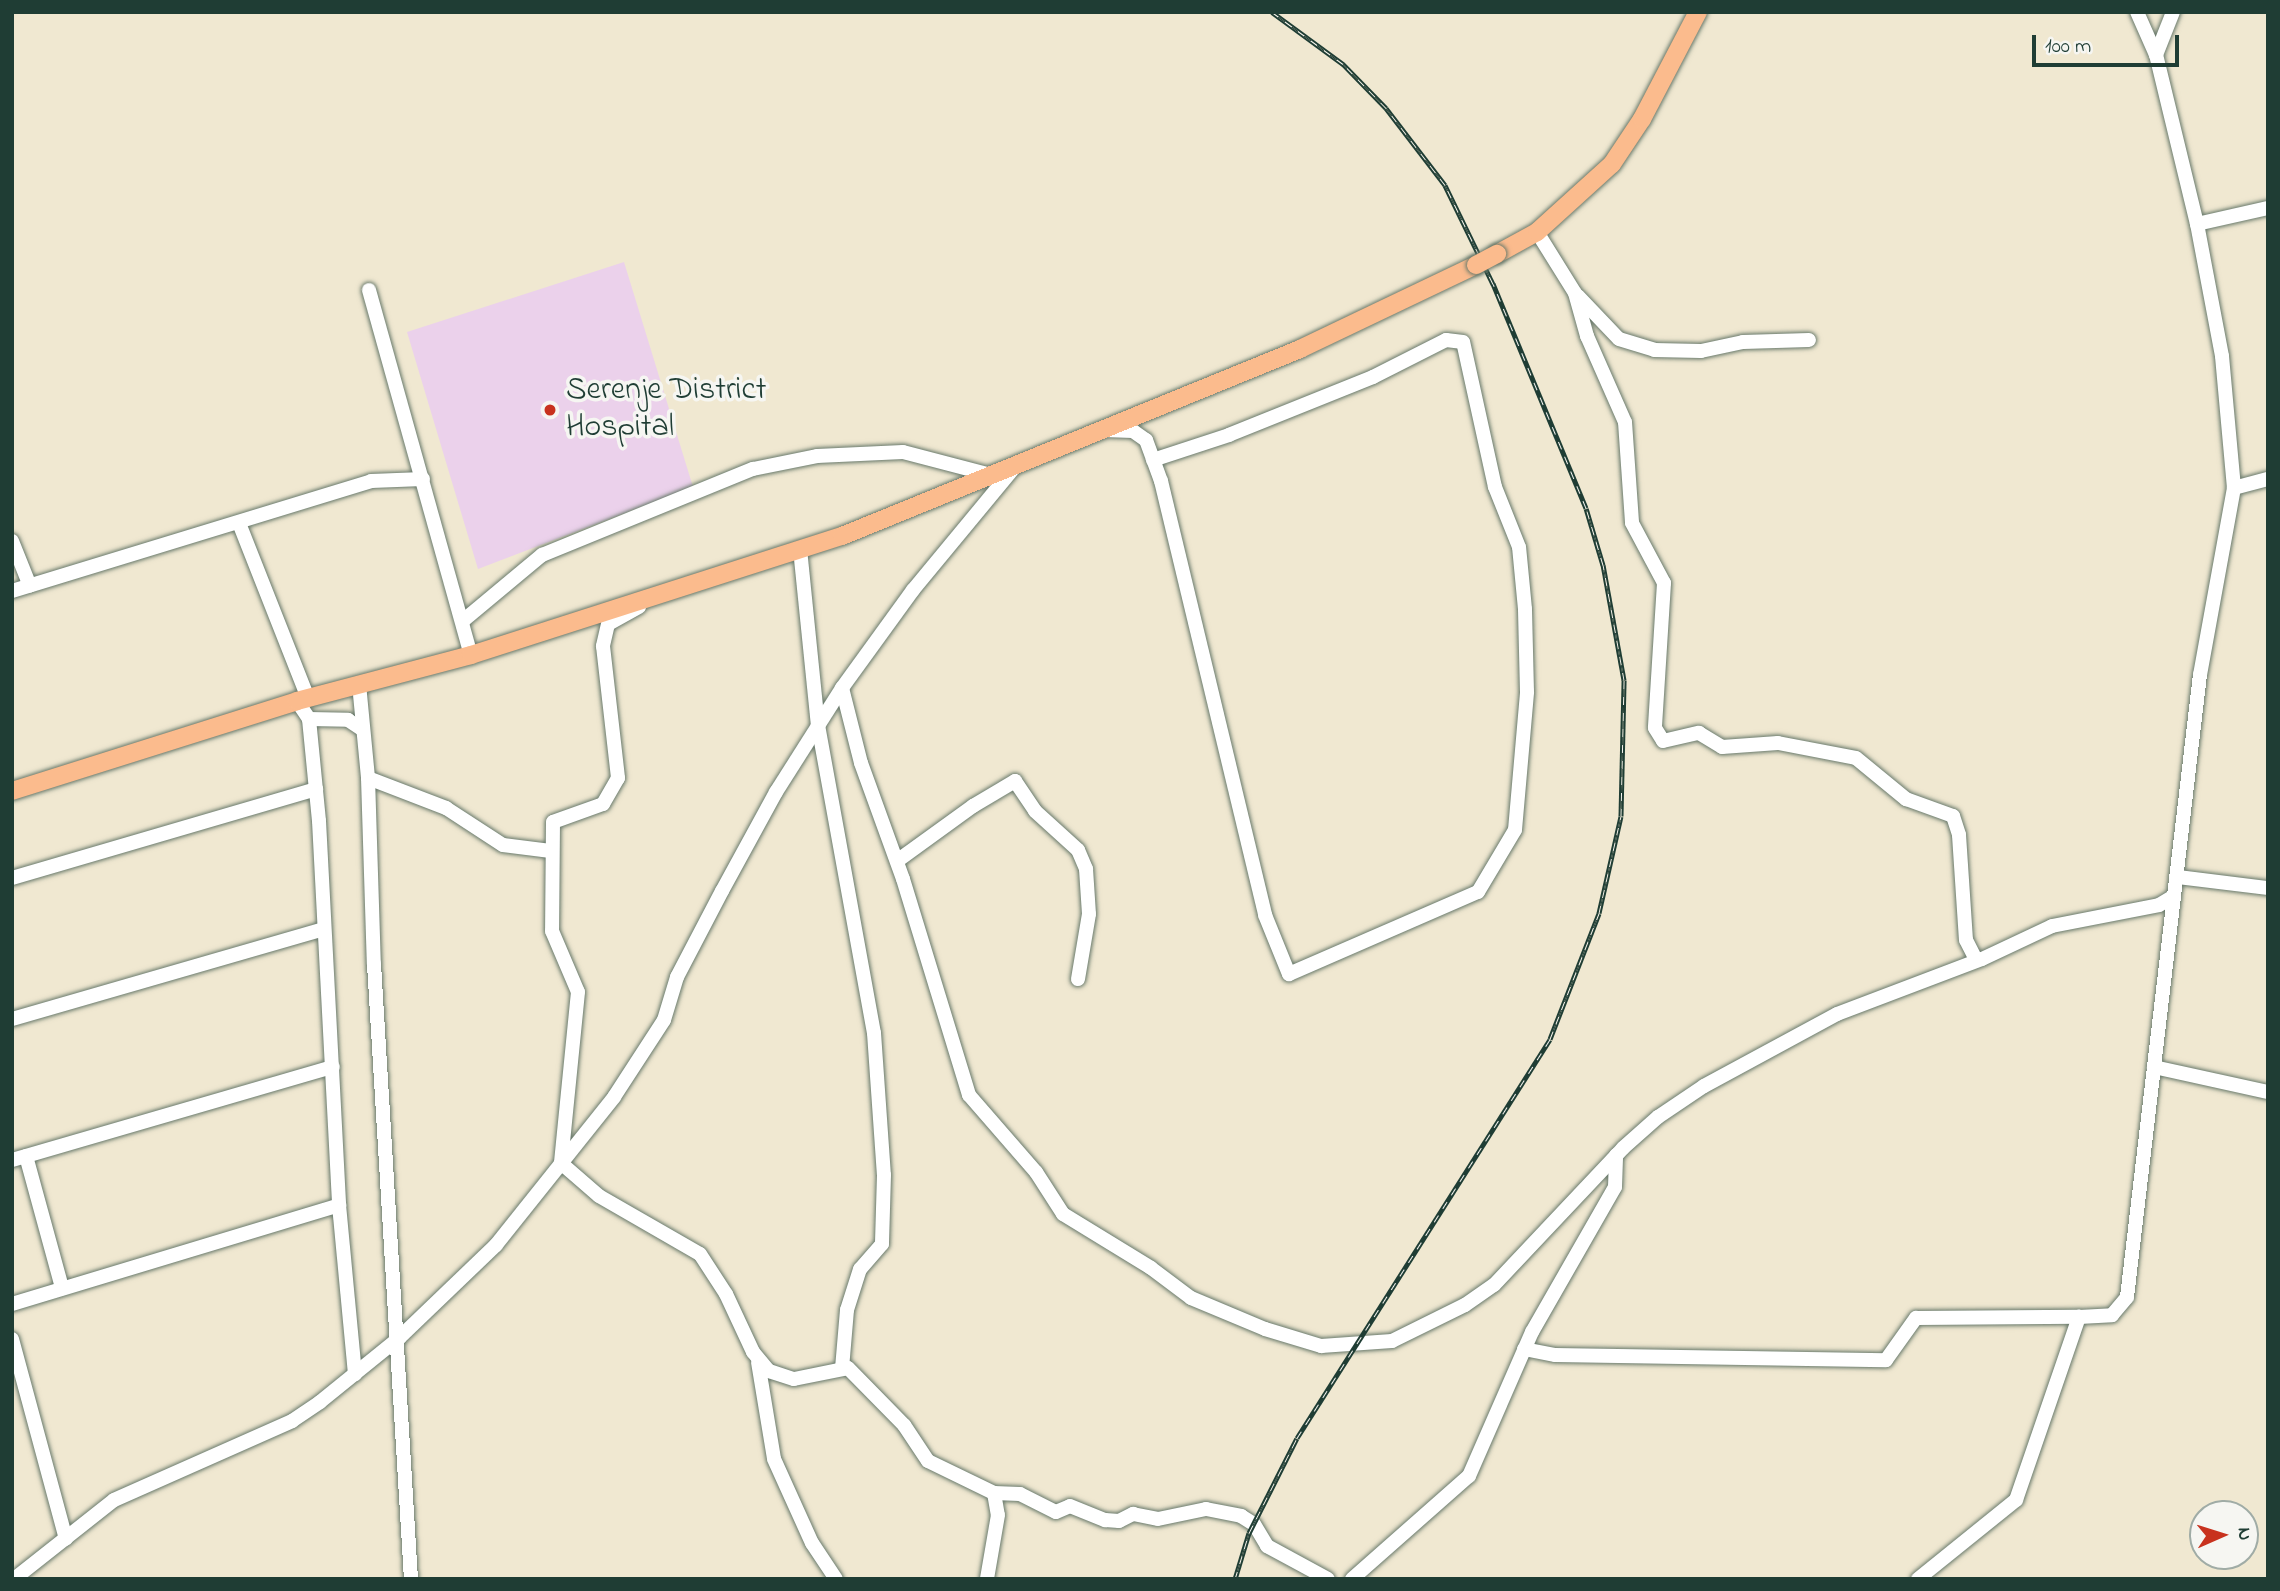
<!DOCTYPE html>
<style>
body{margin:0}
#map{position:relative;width:2280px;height:1591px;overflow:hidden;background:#f0e8d1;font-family:"Indie Flower",sans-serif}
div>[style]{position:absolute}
.built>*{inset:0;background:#ebd1eb}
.roads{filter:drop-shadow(0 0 2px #68796b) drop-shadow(0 0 2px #68796b)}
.minor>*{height:14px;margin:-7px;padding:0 7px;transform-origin:7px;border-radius:7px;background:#fff}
.major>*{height:18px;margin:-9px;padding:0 9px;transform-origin:9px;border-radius:9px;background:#fbbb8d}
.rail>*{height:5px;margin-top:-2.5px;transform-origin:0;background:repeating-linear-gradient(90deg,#f6f6f2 0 8px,#1f3d34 0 16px);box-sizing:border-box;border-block:2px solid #1f3d34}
.bridges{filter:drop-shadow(0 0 2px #68796b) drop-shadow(0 0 2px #68796b)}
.major-bridge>*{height:18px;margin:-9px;padding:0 9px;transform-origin:9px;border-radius:9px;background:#fbbb8d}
.dots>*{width:19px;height:19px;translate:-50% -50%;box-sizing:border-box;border:4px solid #f6f6f2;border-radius:50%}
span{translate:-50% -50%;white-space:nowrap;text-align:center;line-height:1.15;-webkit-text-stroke:7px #f6f6f2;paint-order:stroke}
.poi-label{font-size:32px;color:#1f3d34}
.left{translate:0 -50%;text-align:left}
.frame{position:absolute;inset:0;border:14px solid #1f3d34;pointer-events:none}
.north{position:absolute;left:2189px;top:1500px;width:70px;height:70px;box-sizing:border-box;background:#f6f6f2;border:2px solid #a0aca6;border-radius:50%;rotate:87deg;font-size:19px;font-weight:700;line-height:28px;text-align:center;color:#1f3d34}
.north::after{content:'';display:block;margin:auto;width:24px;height:32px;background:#c8321e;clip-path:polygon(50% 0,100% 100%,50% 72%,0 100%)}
.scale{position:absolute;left:2032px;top:35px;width:147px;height:32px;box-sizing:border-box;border:4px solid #1f3d34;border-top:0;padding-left:9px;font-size:21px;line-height:24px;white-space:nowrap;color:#1f3d34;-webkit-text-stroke:5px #f6f6f2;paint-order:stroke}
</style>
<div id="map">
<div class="built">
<div style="clip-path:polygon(624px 262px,693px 487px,478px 569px,407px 332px)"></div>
</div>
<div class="roads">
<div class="minor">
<div style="left:2156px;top:55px;width:46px;rotate:-68.4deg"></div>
<div style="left:2197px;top:224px;width:73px;rotate:-12.7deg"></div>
<div style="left:1537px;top:232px;width:72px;rotate:58.1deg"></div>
<div style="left:1575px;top:293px;width:45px;rotate:74.4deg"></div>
<div style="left:1587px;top:336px;width:94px;rotate:66.2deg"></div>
<div style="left:1625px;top:422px;width:101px;rotate:86deg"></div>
<div style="left:1632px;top:523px;width:68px;rotate:61.9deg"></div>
<div style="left:1664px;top:583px;width:145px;rotate:93.6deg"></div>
<div style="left:1655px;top:728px;width:15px;rotate:58deg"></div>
<div style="left:1663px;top:741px;width:37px;rotate:-13deg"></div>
<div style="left:1699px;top:733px;width:27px;rotate:31deg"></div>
<div style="left:1722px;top:747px;width:56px;rotate:-4.1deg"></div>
<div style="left:1778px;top:743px;width:79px;rotate:10.9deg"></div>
<div style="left:1856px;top:758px;width:65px;rotate:39.4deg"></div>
<div style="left:1906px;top:799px;width:50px;rotate:19.9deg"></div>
<div style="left:1953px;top:816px;width:20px;rotate:72deg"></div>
<div style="left:1959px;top:835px;width:105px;rotate:86.2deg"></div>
<div style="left:1966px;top:940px;width:22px;rotate:63deg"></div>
<div style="left:369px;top:290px;width:379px;rotate:74.4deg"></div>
<div style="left:1578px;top:296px;width:59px;rotate:46.4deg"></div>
<div style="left:1619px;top:339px;width:37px;rotate:17deg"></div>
<div style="left:1654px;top:350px;width:47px;rotate:1.2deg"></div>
<div style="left:1701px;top:351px;width:43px;rotate:-12.1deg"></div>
<div style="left:1743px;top:342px;width:66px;rotate:-1.7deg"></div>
<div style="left:1104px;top:430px;width:29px;rotate:2deg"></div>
<div style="left:1133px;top:431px;width:16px;rotate:35deg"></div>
<div style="left:1146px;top:440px;width:44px;rotate:69.9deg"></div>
<div style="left:1161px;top:481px;width:446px;rotate:76.5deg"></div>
<div style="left:1265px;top:915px;width:64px;rotate:67.9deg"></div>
<div style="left:1289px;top:974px;width:206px;rotate:-23.5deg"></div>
<div style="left:1478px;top:892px;width:72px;rotate:-59.2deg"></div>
<div style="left:1515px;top:830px;width:139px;rotate:-85deg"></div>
<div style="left:1527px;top:692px;width:83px;rotate:-91.4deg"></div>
<div style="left:1525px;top:609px;width:62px;rotate:-95.5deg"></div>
<div style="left:1519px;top:547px;width:65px;rotate:-111.8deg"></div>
<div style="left:1495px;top:487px;width:148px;rotate:-102.4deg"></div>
<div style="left:1463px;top:342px;width:17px;rotate:-173deg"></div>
<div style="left:1446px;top:340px;width:82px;rotate:153.1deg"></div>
<div style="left:1373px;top:377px;width:155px;rotate:158.1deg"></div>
<div style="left:1229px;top:435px;width:80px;rotate:161.8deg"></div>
<div style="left:2234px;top:488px;width:35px;rotate:-15deg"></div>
<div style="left:239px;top:523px;width:188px;rotate:68.5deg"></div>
<div style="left:12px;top:541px;width:48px;rotate:68.2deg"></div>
<div style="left:800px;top:549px;width:177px;rotate:84.2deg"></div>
<div style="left:818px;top:725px;width:313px;rotate:79.7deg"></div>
<div style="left:874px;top:1033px;width:142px;rotate:86deg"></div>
<div style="left:884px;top:1175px;width:69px;rotate:91.7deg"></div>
<div style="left:882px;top:1244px;width:33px;rotate:131deg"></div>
<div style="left:860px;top:1269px;width:43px;rotate:107.6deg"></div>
<div style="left:847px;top:1310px;width:58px;rotate:94.9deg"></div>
<div style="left:12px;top:591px;width:375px;rotate:-17deg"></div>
<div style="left:371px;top:481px;width:52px;rotate:-2.2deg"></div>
<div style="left:639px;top:607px;width:35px;rotate:151deg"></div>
<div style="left:608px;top:624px;width:23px;rotate:103deg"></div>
<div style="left:603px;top:646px;width:133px;rotate:83.5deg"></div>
<div style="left:618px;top:778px;width:30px;rotate:120deg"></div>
<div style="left:603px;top:804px;width:53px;rotate:160.2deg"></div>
<div style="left:553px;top:822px;width:109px;rotate:90.5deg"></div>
<div style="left:552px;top:931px;width:66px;rotate:66.9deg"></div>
<div style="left:578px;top:992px;width:172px;rotate:95.7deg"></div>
<div style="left:561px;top:1163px;width:50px;rotate:41deg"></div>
<div style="left:599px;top:1196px;width:116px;rotate:29.9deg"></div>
<div style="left:700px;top:1254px;width:48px;rotate:57deg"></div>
<div style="left:726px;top:1294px;width:64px;rotate:65deg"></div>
<div style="left:753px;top:1352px;width:25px;rotate:50deg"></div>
<div style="left:769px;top:1371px;width:26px;rotate:18deg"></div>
<div style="left:794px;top:1379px;width:55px;rotate:-11.5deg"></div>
<div style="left:848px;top:1368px;width:80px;rotate:45.5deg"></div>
<div style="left:904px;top:1425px;width:43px;rotate:56.3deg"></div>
<div style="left:928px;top:1461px;width:73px;rotate:25.9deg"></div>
<div style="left:994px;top:1493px;width:22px;rotate:80deg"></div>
<div style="left:998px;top:1515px;width:65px;rotate:99.8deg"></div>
<div style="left:464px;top:620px;width:102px;rotate:-39.8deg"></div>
<div style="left:542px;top:555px;width:228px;rotate:-22.2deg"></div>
<div style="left:753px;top:469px;width:65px;rotate:-11.5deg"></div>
<div style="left:817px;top:456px;width:86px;rotate:-2.7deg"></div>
<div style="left:903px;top:452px;width:95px;rotate:14.6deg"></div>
<div style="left:359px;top:684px;width:94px;rotate:84.5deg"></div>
<div style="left:368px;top:778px;width:186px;rotate:88.2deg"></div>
<div style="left:374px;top:964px;width:616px;rotate:86.56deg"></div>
<div style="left:842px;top:688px;width:77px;rotate:75.8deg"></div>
<div style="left:861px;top:763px;width:123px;rotate:70.1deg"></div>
<div style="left:903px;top:879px;width:226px;rotate:73deg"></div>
<div style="left:969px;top:1095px;width:102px;rotate:49deg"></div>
<div style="left:1036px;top:1172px;width:50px;rotate:57.3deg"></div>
<div style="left:1063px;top:1214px;width:103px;rotate:31.5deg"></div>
<div style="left:1151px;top:1268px;width:50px;rotate:36.9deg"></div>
<div style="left:1191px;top:1298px;width:80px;rotate:22.7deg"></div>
<div style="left:1265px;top:1329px;width:59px;rotate:16.9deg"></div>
<div style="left:1321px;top:1346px;width:71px;rotate:-4deg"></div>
<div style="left:1392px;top:1341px;width:81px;rotate:-26.3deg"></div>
<div style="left:1465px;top:1305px;width:35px;rotate:-35deg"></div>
<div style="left:1494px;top:1285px;width:188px;rotate:-46.7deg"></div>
<div style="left:1623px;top:1148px;width:47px;rotate:-41.5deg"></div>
<div style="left:1658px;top:1117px;width:55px;rotate:-34deg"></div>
<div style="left:1704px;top:1086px;width:151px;rotate:-28.4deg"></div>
<div style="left:1837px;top:1014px;width:155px;rotate:-20.8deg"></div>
<div style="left:1982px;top:959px;width:77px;rotate:-25.2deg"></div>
<div style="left:2052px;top:926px;width:109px;rotate:-11.1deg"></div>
<div style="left:2159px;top:905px;width:17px;rotate:-31deg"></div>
<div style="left:297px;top:701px;width:22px;rotate:56deg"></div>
<div style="left:309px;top:719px;width:102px;rotate:84.4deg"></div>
<div style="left:319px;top:821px;width:385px;rotate:87deg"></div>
<div style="left:339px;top:1205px;width:170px;rotate:84.6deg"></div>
<div style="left:309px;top:719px;width:39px;rotate:1deg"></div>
<div style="left:348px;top:720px;width:17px;rotate:33deg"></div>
<div style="left:368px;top:778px;width:84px;rotate:21deg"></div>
<div style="left:446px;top:808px;width:68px;rotate:33deg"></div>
<div style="left:503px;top:845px;width:48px;rotate:7.1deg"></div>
<div style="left:897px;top:861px;width:94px;rotate:-35.9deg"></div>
<div style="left:973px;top:806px;width:49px;rotate:-30.8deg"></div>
<div style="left:1015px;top:781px;width:36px;rotate:56deg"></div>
<div style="left:1035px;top:811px;width:58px;rotate:42.2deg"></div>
<div style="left:1078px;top:850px;width:21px;rotate:67deg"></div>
<div style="left:1086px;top:869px;width:45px;rotate:86.2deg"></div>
<div style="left:1089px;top:914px;width:66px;rotate:99.6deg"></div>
<div style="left:2178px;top:877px;width:91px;rotate:7deg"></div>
<div style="left:12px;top:878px;width:317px;rotate:-16.3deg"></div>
<div style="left:12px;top:1019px;width:324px;rotate:-16.1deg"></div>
<div style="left:2154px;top:1067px;width:117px;rotate:12.4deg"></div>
<div style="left:26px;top:1156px;width:137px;rotate:74.7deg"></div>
<div style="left:12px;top:1160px;width:334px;rotate:-16.2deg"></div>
<div style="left:12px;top:1304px;width:342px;rotate:-16.8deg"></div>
<div style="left:12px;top:1339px;width:207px;rotate:74.9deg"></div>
<div style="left:1524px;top:1349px;width:32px;rotate:11deg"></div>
<div style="left:1555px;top:1355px;width:331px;rotate:0.9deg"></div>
<div style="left:1886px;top:1360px;width:52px;rotate:-54.5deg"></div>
<div style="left:1916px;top:1318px;width:163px;rotate:-0.4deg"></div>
<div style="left:758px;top:1362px;width:98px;rotate:80.6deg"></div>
<div style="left:774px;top:1459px;width:92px;rotate:65.7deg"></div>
<div style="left:812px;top:1543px;width:43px;rotate:56.3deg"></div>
<div style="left:994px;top:1493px;width:26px;rotate:2deg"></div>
<div style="left:1020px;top:1494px;width:40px;rotate:26.6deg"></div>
<div style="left:1056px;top:1512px;width:15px;rotate:-23deg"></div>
<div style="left:1070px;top:1506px;width:38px;rotate:22deg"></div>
<div style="left:1105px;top:1520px;width:14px;rotate:4deg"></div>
<div style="left:1119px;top:1521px;width:16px;rotate:-27deg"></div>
<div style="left:1133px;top:1514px;width:25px;rotate:11deg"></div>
<div style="left:1158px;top:1519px;width:49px;rotate:-11.8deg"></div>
<div style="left:1206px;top:1509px;width:36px;rotate:11deg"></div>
<div style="left:1241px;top:1516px;width:15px;rotate:32deg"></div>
<div style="left:1254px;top:1524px;width:26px;rotate:59deg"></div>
<div style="left:1267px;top:1546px;width:69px;rotate:28.4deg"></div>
<div style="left:14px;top:1579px;width:127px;rotate:-38.3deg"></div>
<div style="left:114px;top:1500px;width:195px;rotate:-23.9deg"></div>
<div style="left:292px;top:1421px;width:34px;rotate:-34deg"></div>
<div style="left:320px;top:1402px;width:102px;rotate:-39deg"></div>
<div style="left:399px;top:1338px;width:134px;rotate:-43.8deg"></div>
<div style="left:496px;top:1245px;width:189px;rotate:-51.4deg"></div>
<div style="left:614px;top:1097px;width:92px;rotate:-57deg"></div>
<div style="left:664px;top:1020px;width:45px;rotate:-73.2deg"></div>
<div style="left:677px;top:977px;width:97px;rotate:-62.4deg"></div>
<div style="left:722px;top:891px;width:113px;rotate:-61.4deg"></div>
<div style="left:776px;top:792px;width:123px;rotate:-57.6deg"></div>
<div style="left:842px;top:688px;width:121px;rotate:-54.1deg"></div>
<div style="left:913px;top:590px;width:158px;rotate:-50.4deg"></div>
<div style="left:1352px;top:1579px;width:156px;rotate:-41.4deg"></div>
<div style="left:1469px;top:1476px;width:157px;rotate:-66.4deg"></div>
<div style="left:1532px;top:1332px;width:167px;rotate:-60.2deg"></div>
<div style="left:1615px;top:1187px;width:32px;rotate:-88deg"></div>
<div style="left:1918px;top:1579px;width:126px;rotate:-38.9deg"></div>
<div style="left:2016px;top:1500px;width:194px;rotate:-71deg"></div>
<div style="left:2079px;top:1317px;width:33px;rotate:-3deg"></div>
<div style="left:2112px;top:1315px;width:23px;rotate:-50deg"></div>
<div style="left:2127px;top:1297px;width:626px;rotate:-83.31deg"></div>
<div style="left:2200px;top:675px;width:190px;rotate:-79.7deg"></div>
<div style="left:2234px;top:488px;width:133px;rotate:-95.2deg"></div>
<div style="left:2222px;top:356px;width:134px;rotate:-100.7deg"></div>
<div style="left:2197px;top:224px;width:174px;rotate:-103.6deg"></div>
<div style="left:2156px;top:55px;width:47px;rotate:-113.8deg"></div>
</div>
<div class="major">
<div style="left:1497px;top:254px;width:46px;rotate:-28.8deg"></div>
<div style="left:1537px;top:232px;width:101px;rotate:-42.2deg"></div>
<div style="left:1612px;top:164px;width:54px;rotate:-56.3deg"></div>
<div style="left:1642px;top:119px;width:121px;rotate:-62.4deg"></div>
<div style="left:12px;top:791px;width:299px;rotate:-17.5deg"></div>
<div style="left:297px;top:701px;width:180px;rotate:-14.8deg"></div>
<div style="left:471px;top:655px;width:390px;rotate:-17.8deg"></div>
<div style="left:842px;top:536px;width:495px;rotate:-22.2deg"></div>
<div style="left:1300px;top:349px;width:195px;rotate:-25.5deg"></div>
</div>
</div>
<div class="rail">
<div style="left:1235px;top:1579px;width:48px;rotate:-73.1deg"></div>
<div style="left:1249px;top:1533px;width:106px;rotate:-63.2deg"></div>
<div style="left:1297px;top:1438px;width:472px;rotate:-57.6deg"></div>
<div style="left:1550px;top:1039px;width:135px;rotate:-68.7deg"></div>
<div style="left:1599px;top:913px;width:99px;rotate:-77.2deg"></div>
<div style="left:1621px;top:816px;width:136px;rotate:-88.7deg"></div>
<div style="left:1624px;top:680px;width:117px;rotate:-100.3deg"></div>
<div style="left:1603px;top:565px;width:59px;rotate:-106.6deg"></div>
<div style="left:1586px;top:508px;width:243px;rotate:-112.5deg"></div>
<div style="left:1493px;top:284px;width:110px;rotate:-115.9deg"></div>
<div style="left:1445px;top:185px;width:97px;rotate:-127.5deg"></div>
<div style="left:1386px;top:108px;width:62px;rotate:-134.3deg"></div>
<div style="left:1343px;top:64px;width:88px;rotate:-143.8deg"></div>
</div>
<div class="bridges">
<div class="major-bridge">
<div style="left:1476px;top:265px;width:24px;rotate:-28deg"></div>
</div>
</div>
<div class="dots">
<div style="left:550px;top:410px;background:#c8321e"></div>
</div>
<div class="poi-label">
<span class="left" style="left:566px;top:410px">Serenje District<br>Hospital</span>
</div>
<div class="frame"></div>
<div class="north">N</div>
<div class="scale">100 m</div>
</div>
